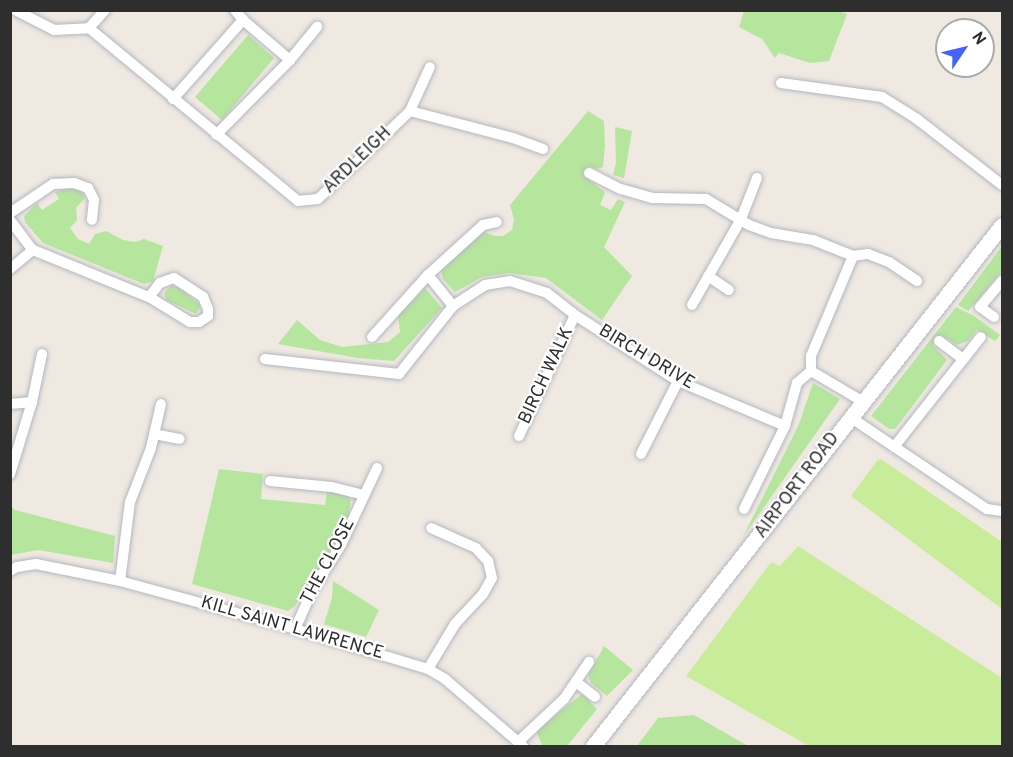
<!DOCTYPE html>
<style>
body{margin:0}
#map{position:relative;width:1013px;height:757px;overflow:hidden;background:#efe9e1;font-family:Overpass,sans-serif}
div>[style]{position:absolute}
.green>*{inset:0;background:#b6e59e}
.pitch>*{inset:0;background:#c9ec9a}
.roads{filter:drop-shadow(0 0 2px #b4b7c1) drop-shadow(0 0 2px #b4b7c1)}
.minor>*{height:10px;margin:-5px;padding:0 5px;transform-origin:5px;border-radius:5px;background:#fff}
.secondary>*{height:15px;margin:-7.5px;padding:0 7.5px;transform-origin:7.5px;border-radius:7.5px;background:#fff}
span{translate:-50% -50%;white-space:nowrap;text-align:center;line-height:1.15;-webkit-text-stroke:4.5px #fff;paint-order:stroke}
.street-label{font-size:18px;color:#2e2e2e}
.frame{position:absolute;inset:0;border:12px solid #2e2e2e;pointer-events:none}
.north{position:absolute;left:935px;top:18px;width:60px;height:60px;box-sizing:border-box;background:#fff;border:2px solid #ababab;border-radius:50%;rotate:55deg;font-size:16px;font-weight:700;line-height:24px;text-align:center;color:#2e2e2e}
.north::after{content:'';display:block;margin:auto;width:21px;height:27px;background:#4264fb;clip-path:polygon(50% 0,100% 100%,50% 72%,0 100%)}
</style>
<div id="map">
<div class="green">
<div style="clip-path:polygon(836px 10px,847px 14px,829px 61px,810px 63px,779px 53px,775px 58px,762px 39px,739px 27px,744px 11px)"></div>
<div style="clip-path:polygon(248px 35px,274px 58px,222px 120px,195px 97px)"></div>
<div style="clip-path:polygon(588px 111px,604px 121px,605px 146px,603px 167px,597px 169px,589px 166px,584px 176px,605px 192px,600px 205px,611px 210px,618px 199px,625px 202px,604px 247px,632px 276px,602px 320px,546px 278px,510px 273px,482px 277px,455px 292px,443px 279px,441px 270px,484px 232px,495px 236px,503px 236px,512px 230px,514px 219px,510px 205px)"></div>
<div style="clip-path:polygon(615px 127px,632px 131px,624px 178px,613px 175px,616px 163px)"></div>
<div style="clip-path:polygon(67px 188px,80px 189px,85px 198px,76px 208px,77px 220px,70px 228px,78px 239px,89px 244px,95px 234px,106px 231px,123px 240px,135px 242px,144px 239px,163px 246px,153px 281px,144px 284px,43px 243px,25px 222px,24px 216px,37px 203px,42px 210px,59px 199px,55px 192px)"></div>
<div style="clip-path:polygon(1002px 246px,1002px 271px,968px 311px,958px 305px)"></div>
<div style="clip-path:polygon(171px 286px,180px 288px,201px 306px,196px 314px,166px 300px,164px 293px)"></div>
<div style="clip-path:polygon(425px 288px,442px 308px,394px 361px,358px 358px,278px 344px,297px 320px,320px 340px,342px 347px,388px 342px,400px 332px,398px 316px)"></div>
<div style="clip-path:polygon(956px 307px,974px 316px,1000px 335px,995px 341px,977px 330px,968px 341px,957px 345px,941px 335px,933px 345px,947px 360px,895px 429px,889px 429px,871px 416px)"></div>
<div style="clip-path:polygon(813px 383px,840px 399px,743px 537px,799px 424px)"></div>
<div style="clip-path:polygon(219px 469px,263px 474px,261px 499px,325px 505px,327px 492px,345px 494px,351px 499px,348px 518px,336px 543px,295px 606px,288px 611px,192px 584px)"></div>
<div style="clip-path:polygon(11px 506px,15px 510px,115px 536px,113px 563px,38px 550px,11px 555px)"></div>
<div style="clip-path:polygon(333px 581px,379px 610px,366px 637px,324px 624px,332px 598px)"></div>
<div style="clip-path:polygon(604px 646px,633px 670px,607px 696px,591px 683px,588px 676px)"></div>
<div style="clip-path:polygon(582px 694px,597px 709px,567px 746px,542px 745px,536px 731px)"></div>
<div style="clip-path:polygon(694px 715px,748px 746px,637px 746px,658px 718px)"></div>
</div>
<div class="pitch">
<div style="clip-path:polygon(879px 458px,879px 461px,881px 459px,1002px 542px,1002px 609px,851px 496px)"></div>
<div style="clip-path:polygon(798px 546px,1002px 678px,1002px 746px,809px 746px,686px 676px,771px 562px,780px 566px)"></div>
</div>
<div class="roads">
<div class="minor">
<div style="left:15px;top:10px;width:44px;rotate:27.1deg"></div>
<div style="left:54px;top:30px;width:35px;rotate:-3deg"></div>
<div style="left:89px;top:28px;width:271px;rotate:39.6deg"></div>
<div style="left:298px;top:201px;width:20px;rotate:-6deg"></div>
<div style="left:318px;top:199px;width:127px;rotate:-43.7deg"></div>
<div style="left:410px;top:111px;width:106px;rotate:14.7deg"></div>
<div style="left:513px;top:138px;width:32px;rotate:20deg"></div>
<div style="left:235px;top:10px;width:13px;rotate:51deg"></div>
<div style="left:89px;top:28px;width:24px;rotate:-48deg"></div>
<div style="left:290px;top:60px;width:43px;rotate:-50.7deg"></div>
<div style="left:781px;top:83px;width:102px;rotate:7.9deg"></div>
<div style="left:882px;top:97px;width:41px;rotate:32.2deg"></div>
<div style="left:917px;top:119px;width:108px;rotate:37.8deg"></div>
<div style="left:173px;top:99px;width:106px;rotate:-48.5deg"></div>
<div style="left:243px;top:20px;width:62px;rotate:40.4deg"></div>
<div style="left:290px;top:60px;width:105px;rotate:134.6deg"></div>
<div style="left:410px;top:111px;width:48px;rotate:-65.6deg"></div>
<div style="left:589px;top:173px;width:36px;rotate:27deg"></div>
<div style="left:621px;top:189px;width:33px;rotate:16deg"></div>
<div style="left:653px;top:198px;width:53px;rotate:1.1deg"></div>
<div style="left:706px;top:199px;width:50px;rotate:31.2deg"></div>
<div style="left:749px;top:225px;width:23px;rotate:20deg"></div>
<div style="left:771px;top:233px;width:43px;rotate:9.5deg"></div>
<div style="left:813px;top:240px;width:43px;rotate:21.8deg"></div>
<div style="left:853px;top:256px;width:15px;rotate:-8deg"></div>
<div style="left:868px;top:254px;width:22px;rotate:21deg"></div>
<div style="left:889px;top:262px;width:34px;rotate:34deg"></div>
<div style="left:10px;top:213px;width:52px;rotate:-34deg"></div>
<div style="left:53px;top:184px;width:21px;rotate:-3deg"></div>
<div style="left:74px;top:183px;width:15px;rotate:20deg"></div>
<div style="left:88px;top:188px;width:13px;rotate:63deg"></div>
<div style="left:94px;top:200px;width:20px;rotate:96deg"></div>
<div style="left:10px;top:220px;width:38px;rotate:53deg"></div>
<div style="left:33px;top:250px;width:125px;rotate:22.1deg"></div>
<div style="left:149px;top:297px;width:18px;rotate:-52deg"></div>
<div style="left:160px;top:283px;width:15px;rotate:-20deg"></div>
<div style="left:174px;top:278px;width:35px;rotate:33deg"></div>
<div style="left:203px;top:297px;width:13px;rotate:67deg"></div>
<div style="left:208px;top:309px;width:7px;rotate:90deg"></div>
<div style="left:208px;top:316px;width:11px;rotate:146deg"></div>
<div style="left:199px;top:322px;width:9px;rotate:180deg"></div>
<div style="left:190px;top:322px;width:48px;rotate:-148.6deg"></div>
<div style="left:10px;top:269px;width:30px;rotate:-40deg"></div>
<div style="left:428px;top:275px;width:40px;rotate:51deg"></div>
<div style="left:708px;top:276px;width:25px;rotate:34deg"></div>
<div style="left:692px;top:305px;width:99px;rotate:-60.3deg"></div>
<div style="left:741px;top:219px;width:44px;rotate:-68.7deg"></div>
<div style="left:994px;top:317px;width:17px;rotate:-144deg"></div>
<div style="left:980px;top:307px;width:34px;rotate:-50deg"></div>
<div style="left:372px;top:337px;width:84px;rotate:-47.9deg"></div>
<div style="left:428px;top:275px;width:74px;rotate:-42.3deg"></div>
<div style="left:483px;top:225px;width:14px;rotate:-12deg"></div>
<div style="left:939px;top:341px;width:30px;rotate:37deg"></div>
<div style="left:265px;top:359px;width:135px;rotate:6.4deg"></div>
<div style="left:399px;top:374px;width:87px;rotate:-51.5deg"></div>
<div style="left:453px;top:306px;width:38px;rotate:-33deg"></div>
<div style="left:485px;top:285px;width:25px;rotate:-9deg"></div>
<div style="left:510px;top:281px;width:39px;rotate:18deg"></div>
<div style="left:547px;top:293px;width:36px;rotate:38deg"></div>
<div style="left:575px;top:315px;width:122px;rotate:32.7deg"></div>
<div style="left:678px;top:381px;width:116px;rotate:22.8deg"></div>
<div style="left:811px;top:371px;width:15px;rotate:-90deg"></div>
<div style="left:811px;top:356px;width:108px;rotate:-67.2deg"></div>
<div style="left:811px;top:371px;width:59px;rotate:30.5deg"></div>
<div style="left:10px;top:404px;width:22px;rotate:-5deg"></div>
<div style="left:32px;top:402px;width:49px;rotate:-78.2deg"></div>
<div style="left:850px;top:417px;width:165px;rotate:33.9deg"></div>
<div style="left:987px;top:509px;width:15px;rotate:8deg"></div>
<div style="left:154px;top:434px;width:26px;rotate:11deg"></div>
<div style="left:519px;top:436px;width:133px;rotate:-65.2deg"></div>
<div style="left:894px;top:447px;width:140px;rotate:-51.7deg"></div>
<div style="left:641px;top:454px;width:82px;rotate:-63.1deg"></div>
<div style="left:10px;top:474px;width:75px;rotate:-73deg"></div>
<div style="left:270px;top:481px;width:62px;rotate:5.5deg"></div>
<div style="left:332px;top:487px;width:32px;rotate:14deg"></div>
<div style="left:744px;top:509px;width:93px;rotate:-63.7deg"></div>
<div style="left:785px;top:426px;width:45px;rotate:-74.4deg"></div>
<div style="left:797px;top:383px;width:18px;rotate:-41deg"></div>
<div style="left:10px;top:571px;width:8px;rotate:-30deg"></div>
<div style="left:17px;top:567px;width:19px;rotate:-9deg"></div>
<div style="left:36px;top:564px;width:86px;rotate:11.4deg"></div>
<div style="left:120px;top:581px;width:181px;rotate:15.3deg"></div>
<div style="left:295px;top:629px;width:139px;rotate:16.7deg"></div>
<div style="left:428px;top:669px;width:20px;rotate:30deg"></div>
<div style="left:445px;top:679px;width:103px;rotate:40.7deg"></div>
<div style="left:120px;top:581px;width:80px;rotate:-82.8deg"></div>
<div style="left:130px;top:502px;width:58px;rotate:-68.7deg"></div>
<div style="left:151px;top:448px;width:45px;rotate:-77.2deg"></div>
<div style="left:295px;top:629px;width:44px;rotate:-65.8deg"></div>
<div style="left:313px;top:589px;width:52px;rotate:-57.5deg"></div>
<div style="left:341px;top:545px;width:85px;rotate:-64.9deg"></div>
<div style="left:428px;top:669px;width:52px;rotate:-59deg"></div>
<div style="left:455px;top:624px;width:41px;rotate:-47deg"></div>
<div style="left:483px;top:594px;width:18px;rotate:-61deg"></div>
<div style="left:492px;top:578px;width:17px;rotate:-103deg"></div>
<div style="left:488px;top:561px;width:18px;rotate:-133deg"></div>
<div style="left:476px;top:548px;width:49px;rotate:-156deg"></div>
<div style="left:576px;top:682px;width:24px;rotate:38deg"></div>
<div style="left:518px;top:742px;width:63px;rotate:-43.1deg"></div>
<div style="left:564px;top:699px;width:45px;rotate:-56deg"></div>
</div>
<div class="secondary">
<div style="left:593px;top:746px;width:662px;rotate:-51.87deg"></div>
</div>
</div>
<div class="street-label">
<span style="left:358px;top:161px;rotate:-44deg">ARDLEIGH</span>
<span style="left:646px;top:358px;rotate:31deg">BIRCH DRIVE</span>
<span style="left:547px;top:376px;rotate:-65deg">BIRCH WALK</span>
<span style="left:798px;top:486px;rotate:-53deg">AIRPORT ROAD</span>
<span style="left:329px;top:562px;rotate:-62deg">THE CLOSE</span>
<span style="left:292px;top:629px;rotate:16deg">KILL SAINT LAWRENCE</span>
</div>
<div class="frame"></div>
<div class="north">N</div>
</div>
